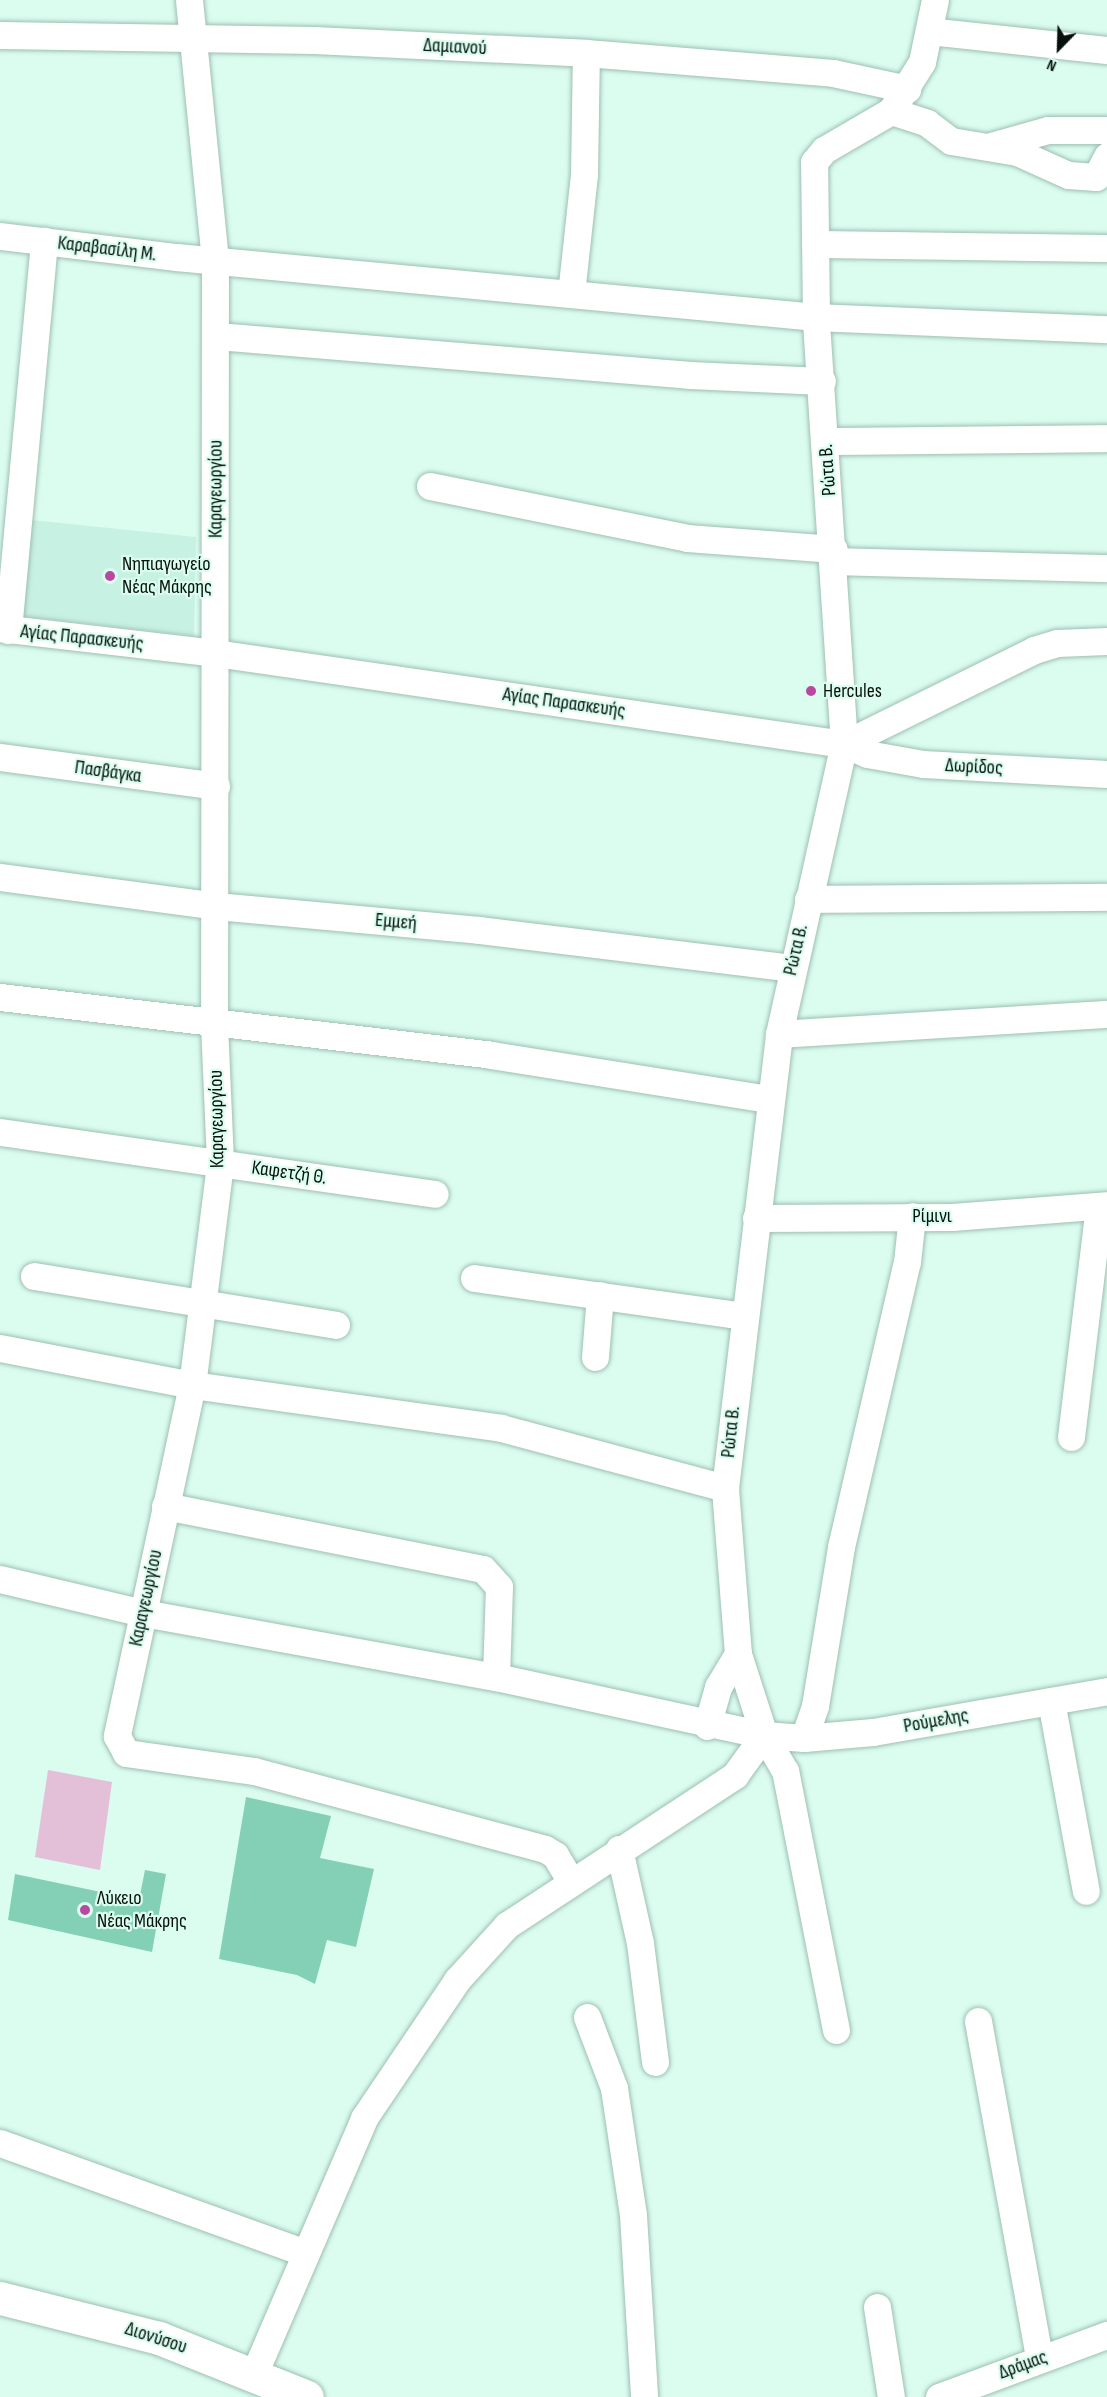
<!DOCTYPE html>
<meta charset="utf-8">
<style>
body{margin:0}
#map{position:relative;width:1107px;height:2397px;overflow:hidden;background:#dbfdf0;font-family:"Sofia Sans Condensed",sans-serif}
div>[style]{position:absolute}
.built>*{inset:0;background:#c7f1e2}
.green>*{inset:0;background:#e3c0d8}
.building>*{inset:0;background:#84d0b6}
.roads{filter:drop-shadow(0 0 2px #9ebfb3) drop-shadow(0 0 2px #9ebfb3)}
.minor>*{height:27px;margin:-13.5px;padding:0 13.5px;transform-origin:13.5px;border-radius:13.5px;background:#fff}
.major>*{height:33px;margin:-16.5px;padding:0 16.5px;transform-origin:16.5px;border-radius:16.5px;background:#fff}
.dots>*{width:16px;height:16px;translate:-50% -50%;box-sizing:border-box;border:3px solid #dbfdf0;border-radius:50%}
span{translate:-50% -50%;white-space:nowrap;text-align:center;line-height:1.15;-webkit-text-stroke:4.5px #dbfdf0;paint-order:stroke}
.street-label{font-size:20px;color:#06110d}
.poi-label{font-size:20px;color:#06110d}
.left{translate:0 -50%;text-align:left}
.north{position:absolute;left:1029px;top:18px;width:60px;height:60px;-webkit-text-stroke:4px #dbfdf0;paint-order:stroke;rotate:203deg;font-size:16px;font-weight:700;line-height:24px;text-align:center;color:#06110d}
.north::after{content:'';display:block;margin:auto;width:21px;height:27px;background:#06110d;clip-path:polygon(50% 0,100% 100%,50% 72%,0 100%)}
</style>
<div id="map">
<div class="built">
<div style="clip-path:polygon(31px 520px,196px 537px,194px 636px,22px 616px)"></div>
</div>
<div class="green">
<div style="clip-path:polygon(48px 1770px,112px 1782px,100px 1870px,35px 1857px)"></div>
</div>
<div class="building">
<div style="clip-path:polygon(246px 1797px,331px 1816px,320px 1858px,374px 1869px,356px 1947px,327px 1940px,315px 1984px,297px 1975px,219px 1959px)"></div>
<div style="clip-path:polygon(145px 1870px,166px 1874px,152px 1952px,8px 1920px,15px 1874px,139px 1900px)"></div>
</div>
<div class="roads">
<div class="minor">
<div style="left:189px;top:0;width:260px;rotate:84.3deg"></div>
<div style="left:215px;top:259px;width:765px;rotate:90.07deg"></div>
<div style="left:214px;top:1024px;width:140px;rotate:87.5deg"></div>
<div style="left:220px;top:1164px;width:223px;rotate:97.2deg"></div>
<div style="left:192px;top:1385px;width:359px;rotate:102.1deg"></div>
<div style="left:117px;top:1736px;width:19px;rotate:62deg"></div>
<div style="left:126px;top:1753px;width:129px;rotate:8deg"></div>
<div style="left:254px;top:1771px;width:301px;rotate:15deg"></div>
<div style="left:545px;top:1849px;width:12px;rotate:31deg"></div>
<div style="left:555px;top:1855px;width:31px;rotate:59deg"></div>
<div style="left:929px;top:31px;width:179px;rotate:6.1deg"></div>
<div style="left:0;top:35px;width:314px;rotate:0.9deg"></div>
<div style="left:314px;top:40px;width:272px;rotate:2.7deg"></div>
<div style="left:586px;top:53px;width:248px;rotate:4.6deg"></div>
<div style="left:833px;top:73px;width:76px;rotate:12.2deg"></div>
<div style="left:891px;top:111px;width:38px;rotate:18deg"></div>
<div style="left:927px;top:123px;width:30px;rotate:37deg"></div>
<div style="left:951px;top:141px;width:67px;rotate:9.5deg"></div>
<div style="left:1017px;top:152px;width:56px;rotate:24.3deg"></div>
<div style="left:1068px;top:175px;width:28px;rotate:4deg"></div>
<div style="left:1096px;top:177px;width:24px;rotate:-62deg"></div>
<div style="left:991px;top:146px;width:59px;rotate:-15.7deg"></div>
<div style="left:1048px;top:130px;width:59px"></div>
<div style="left:0;top:236px;width:177px;rotate:6.8deg"></div>
<div style="left:176px;top:257px;width:643px;rotate:5.36deg"></div>
<div style="left:816px;top:317px;width:291px;rotate:2.4deg"></div>
<div style="left:815px;top:244px;width:292px;rotate:0.8deg"></div>
<div style="left:571px;top:294px;width:120px;rotate:-83.8deg"></div>
<div style="left:584px;top:175px;width:122px;rotate:-89.1deg"></div>
<div style="left:217px;top:336px;width:475px;rotate:4.7deg"></div>
<div style="left:690px;top:375px;width:132px;rotate:2.6deg"></div>
<div style="left:826px;top:441px;width:281px;rotate:-0.6deg"></div>
<div style="left:430px;top:486px;width:262px;rotate:11.4deg"></div>
<div style="left:687px;top:538px;width:147px;rotate:4.3deg"></div>
<div style="left:835px;top:561px;width:272px;rotate:1.5deg"></div>
<div style="left:0;top:628px;width:216px;rotate:6.6deg"></div>
<div style="left:215px;top:653px;width:636px;rotate:8.23deg"></div>
<div style="left:844px;top:744px;width:212px;rotate:-26.3deg"></div>
<div style="left:1034px;top:650px;width:24px;rotate:-17deg"></div>
<div style="left:1057px;top:643px;width:50px;rotate:-2.3deg"></div>
<div style="left:8px;top:630px;width:391px;rotate:-84.7deg"></div>
<div style="left:844px;top:744px;width:25px;rotate:23deg"></div>
<div style="left:867px;top:754px;width:57px;rotate:10.1deg"></div>
<div style="left:923px;top:764px;width:184px;rotate:3.1deg"></div>
<div style="left:0;top:757px;width:218px;rotate:7.6deg"></div>
<div style="left:0;top:877px;width:218px;rotate:7.6deg"></div>
<div style="left:216px;top:906px;width:264px;rotate:5.2deg"></div>
<div style="left:479px;top:930px;width:314px;rotate:6.9deg"></div>
<div style="left:808px;top:899px;width:299px;rotate:-0.4deg"></div>
<div style="left:0;top:997px;width:494px;rotate:6.7deg"></div>
<div style="left:491px;top:1055px;width:281px;rotate:9deg"></div>
<div style="left:779px;top:1034px;width:329px;rotate:-3.5deg"></div>
<div style="left:0;top:1132px;width:439px;rotate:8.1deg"></div>
<div style="left:756px;top:1218px;width:196px;rotate:-0.3deg"></div>
<div style="left:952px;top:1217px;width:155px;rotate:-4.4deg"></div>
<div style="left:34px;top:1276px;width:306px;rotate:9.2deg"></div>
<div style="left:474px;top:1278px;width:272px;rotate:8deg"></div>
<div style="left:0;top:1348px;width:196px;rotate:10.9deg"></div>
<div style="left:192px;top:1385px;width:312px;rotate:7.9deg"></div>
<div style="left:501px;top:1428px;width:232px;rotate:15deg"></div>
<div style="left:595px;top:1357px;width:62px;rotate:-85.4deg"></div>
<div style="left:1071px;top:1437px;width:232px;rotate:-83.1deg"></div>
<div style="left:165px;top:1506px;width:324px;rotate:11.2deg"></div>
<div style="left:483px;top:1569px;width:24px;rotate:48deg"></div>
<div style="left:499px;top:1587px;width:90px;rotate:91.9deg"></div>
<div style="left:0;top:1579px;width:147px;rotate:13.4deg"></div>
<div style="left:143px;top:1613px;width:359px;rotate:10.3deg"></div>
<div style="left:496px;top:1677px;width:274px;rotate:12.2deg"></div>
<div style="left:764px;top:1735px;width:40px;rotate:4.3deg"></div>
<div style="left:804px;top:1738px;width:69px;rotate:-5deg"></div>
<div style="left:873px;top:1732px;width:238px;rotate:-9.9deg"></div>
<div style="left:1051px;top:1701px;width:193px;rotate:79.6deg"></div>
<div style="left:707px;top:1726px;width:41px;rotate:-74.2deg"></div>
<div style="left:718px;top:1687px;width:39px;rotate:-59deg"></div>
<div style="left:804px;top:1738px;width:34px;rotate:-71deg"></div>
<div style="left:815px;top:1706px;width:161px;rotate:-80.7deg"></div>
<div style="left:841px;top:1547px;width:293px;rotate:-77deg"></div>
<div style="left:907px;top:1262px;width:46px;rotate:-83.8deg"></div>
<div style="left:619px;top:1849px;width:96px;rotate:77.4deg"></div>
<div style="left:640px;top:1943px;width:120px;rotate:82.8deg"></div>
<div style="left:587px;top:2017px;width:76px;rotate:69.2deg"></div>
<div style="left:614px;top:2088px;width:128px;rotate:81.5deg"></div>
<div style="left:633px;top:2215px;width:182px;rotate:86.5deg"></div>
<div style="left:978px;top:2021px;width:342px;rotate:79.7deg"></div>
<div style="left:836px;top:2030px;width:264px;rotate:-101.1deg"></div>
<div style="left:785px;top:1771px;width:42px;rotate:-120.3deg"></div>
<div style="left:764px;top:1735px;width:85px;rotate:-107.8deg"></div>
<div style="left:738px;top:1654px;width:167px;rotate:-94.5deg"></div>
<div style="left:725px;top:1488px;width:457px;rotate:-83.2deg"></div>
<div style="left:779px;top:1034px;width:297px;rotate:-77.4deg"></div>
<div style="left:844px;top:744px;width:428px;rotate:-93.8deg"></div>
<div style="left:816px;top:317px;width:155px;rotate:-90.7deg"></div>
<div style="left:814px;top:162px;width:16px;rotate:-50deg"></div>
<div style="left:824px;top:150px;width:78px;rotate:-30.2deg"></div>
<div style="left:891px;top:111px;width:58px;rotate:-57.7deg"></div>
<div style="left:922px;top:62px;width:63px;rotate:-78.2deg"></div>
<div style="left:0;top:2143px;width:325px;rotate:19.8deg"></div>
<div style="left:877px;top:2307px;width:91px;rotate:81.2deg"></div>
<div style="left:254px;top:2374px;width:279px;rotate:-66.7deg"></div>
<div style="left:364px;top:2118px;width:166px;rotate:-56deg"></div>
<div style="left:457px;top:1980px;width:74px;rotate:-47.7deg"></div>
<div style="left:507px;top:1925px;width:273px;rotate:-33.3deg"></div>
<div style="left:735px;top:1775px;width:49px;rotate:-54.1deg"></div>
<div style="left:939px;top:2397px;width:179px;rotate:-20.3deg"></div>
</div>
<div class="major">
<div style="left:0;top:2298px;width:164px;rotate:14.1deg"></div>
<div style="left:159px;top:2338px;width:159px;rotate:21.7deg"></div>
</div>
</div>
<div class="dots">
<div style="left:110px;top:576px;background:#ba48a2"></div>
<div style="left:811px;top:691px;background:#ba48a2"></div>
<div style="left:85px;top:1910px;background:#ba48a2"></div>
</div>
<div class="street-label">
<span style="left:455px;top:47px;rotate:3deg">Δαμιανού</span>
<span style="left:107px;top:249px;rotate:7deg">Καραβασίλη Μ.</span>
<span style="left:828px;top:470px;rotate:-94deg">Ρώτα Β.</span>
<span style="left:216px;top:489px;rotate:-90deg">Καραγεωργίου</span>
<span style="left:82px;top:638px;rotate:6deg">Αγίας Παρασκευής</span>
<span style="left:564px;top:703px;rotate:8deg">Αγίας Παρασκευής</span>
<span style="left:974px;top:767px;rotate:3deg">Δωρίδος</span>
<span style="left:108px;top:772px;rotate:8deg">Πασβάγκα</span>
<span style="left:396px;top:922px;rotate:5deg">Εμμεή</span>
<span style="left:796px;top:950px;rotate:-77deg">Ρώτα Β.</span>
<span style="left:217px;top:1119px;rotate:-91deg">Καραγεωργίου</span>
<span style="left:289px;top:1173px;rotate:8deg">Καφετζή Θ.</span>
<span style="left:932px;top:1216px">Ρίμινι</span>
<span style="left:731px;top:1432px;rotate:-84deg">Ρώτα Β.</span>
<span style="left:146px;top:1598px;rotate:-78deg">Καραγεωργίου</span>
<span style="left:936px;top:1721px;rotate:-10deg">Ρούμελης</span>
<span style="left:156px;top:2338px;rotate:18deg">Διονύσου</span>
<span style="left:1023px;top:2365px;rotate:-20deg">Δράμας</span>
</div>
<div class="poi-label">
<span class="left" style="left:122px;top:576px">Νηπιαγωγείο<br>Νέας Μάκρης</span>
<span class="left" style="left:823px;top:691px">Hercules</span>
<span class="left" style="left:97px;top:1910px">Λύκειο<br>Νέας Μάκρης</span>
</div>
<div class="north">N</div>
</div>
